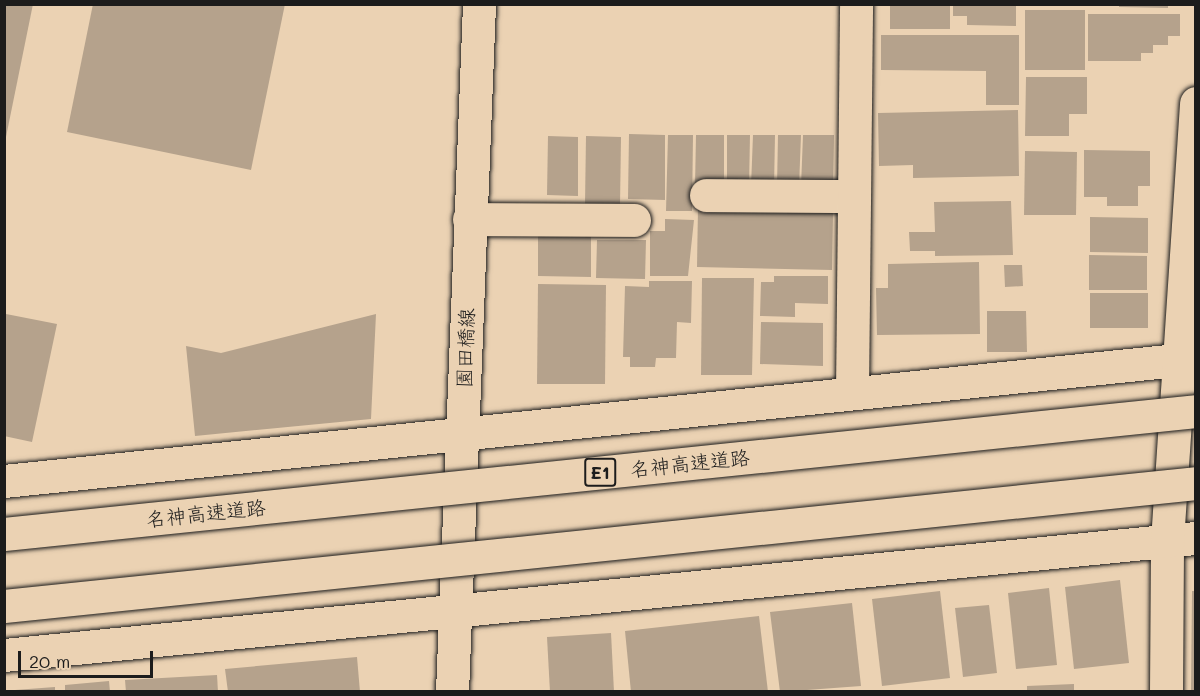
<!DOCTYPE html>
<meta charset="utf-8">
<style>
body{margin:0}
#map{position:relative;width:1200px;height:696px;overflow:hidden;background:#ebd2b3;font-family:Mali,"Klee One",sans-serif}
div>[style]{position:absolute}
.building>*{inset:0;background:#b5a28c}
.roads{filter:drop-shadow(0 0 2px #1c1c1c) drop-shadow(0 0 2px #1c1c1c)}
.minor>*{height:33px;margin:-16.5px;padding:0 16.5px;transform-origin:16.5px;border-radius:16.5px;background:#ebd2b3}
.bridges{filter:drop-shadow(0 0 2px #1c1c1c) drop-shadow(0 0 2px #1c1c1c)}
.highway-bridge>*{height:33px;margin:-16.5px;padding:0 16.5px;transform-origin:16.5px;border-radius:16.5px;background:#ebd2b3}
span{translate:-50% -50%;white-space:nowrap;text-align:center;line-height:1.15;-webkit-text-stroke:4.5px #ebd2b3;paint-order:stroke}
.shield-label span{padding:2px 4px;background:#ebd2b3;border:2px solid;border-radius:4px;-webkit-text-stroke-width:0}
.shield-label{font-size:18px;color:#1c1c1c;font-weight:700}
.street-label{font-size:20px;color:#1c1c1c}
.frame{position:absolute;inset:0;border:6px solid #1c1c1c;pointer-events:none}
.scale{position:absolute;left:18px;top:651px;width:135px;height:27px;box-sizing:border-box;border:3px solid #1c1c1c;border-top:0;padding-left:8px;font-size:18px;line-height:21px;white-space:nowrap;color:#1c1c1c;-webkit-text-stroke:4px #ebd2b3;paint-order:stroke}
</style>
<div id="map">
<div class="building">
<div style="clip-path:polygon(4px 4px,33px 4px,6px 137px,4px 137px)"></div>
<div style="clip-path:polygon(93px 4px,285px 4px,251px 170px,67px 132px)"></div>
<div style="clip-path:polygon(890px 4px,950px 4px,950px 29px,890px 29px)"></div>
<div style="clip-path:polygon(953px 4px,1016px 4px,1016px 26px,967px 25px,967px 16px,953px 16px)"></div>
<div style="clip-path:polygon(1119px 4px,1168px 4px,1168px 8px,1119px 7px)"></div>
<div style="clip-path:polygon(1025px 10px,1085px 10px,1085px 70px,1025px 70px)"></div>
<div style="clip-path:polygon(1088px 14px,1180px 14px,1180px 36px,1168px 36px,1168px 45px,1153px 45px,1153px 53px,1141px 53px,1141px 61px,1088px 61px)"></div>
<div style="clip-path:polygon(881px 35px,1019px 35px,1019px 105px,986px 105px,986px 71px,881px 70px)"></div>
<div style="clip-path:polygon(1026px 77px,1087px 77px,1087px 114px,1069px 114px,1069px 136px,1025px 136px)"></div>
<div style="clip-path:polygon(1018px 110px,1019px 176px,913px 178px,913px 165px,879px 166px,878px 113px)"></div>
<div style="clip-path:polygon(629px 134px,665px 135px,665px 200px,628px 199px)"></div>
<div style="clip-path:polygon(668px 135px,693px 135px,692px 211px,666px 211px)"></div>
<div style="clip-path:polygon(696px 135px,724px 135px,724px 187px,695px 187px)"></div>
<div style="clip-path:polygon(727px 135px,750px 135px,749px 187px,727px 187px)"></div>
<div style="clip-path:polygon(753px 135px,775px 135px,774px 187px,751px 187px)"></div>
<div style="clip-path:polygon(778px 135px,801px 135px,799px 187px,777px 187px)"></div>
<div style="clip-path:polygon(803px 135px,834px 135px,833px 187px,801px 187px)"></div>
<div style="clip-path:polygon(548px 136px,578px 137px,578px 196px,547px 195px)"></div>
<div style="clip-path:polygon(586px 136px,621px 137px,620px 205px,585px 204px)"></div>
<div style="clip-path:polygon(1084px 150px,1150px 151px,1150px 186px,1138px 186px,1138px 206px,1107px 206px,1107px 197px,1084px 197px)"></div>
<div style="clip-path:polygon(1025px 151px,1077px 152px,1076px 215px,1024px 215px)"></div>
<div style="clip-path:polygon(1011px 201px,1013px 255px,935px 256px,935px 251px,910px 251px,909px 232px,935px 232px,934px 202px)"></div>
<div style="clip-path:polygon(698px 208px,833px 210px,832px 270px,697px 267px)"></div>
<div style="clip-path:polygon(1090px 217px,1148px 218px,1148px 253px,1090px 252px)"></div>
<div style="clip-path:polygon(665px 219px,694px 220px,688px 276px,650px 276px,650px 231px,665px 231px)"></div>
<div style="clip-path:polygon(538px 234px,591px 234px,591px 277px,538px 276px)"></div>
<div style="clip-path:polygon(597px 240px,646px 240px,645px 279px,596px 278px)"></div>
<div style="clip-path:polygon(1089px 255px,1147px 256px,1147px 290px,1089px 290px)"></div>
<div style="clip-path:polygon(979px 262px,980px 334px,877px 335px,876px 288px,888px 288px,888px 264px)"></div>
<div style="clip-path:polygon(1004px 265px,1022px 265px,1023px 286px,1005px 287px)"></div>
<div style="clip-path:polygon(774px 276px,828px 276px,828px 304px,795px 303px,795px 317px,760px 316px,761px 282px,774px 282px)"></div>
<div style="clip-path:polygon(702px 278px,754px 278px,752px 375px,701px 375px)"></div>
<div style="clip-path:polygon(649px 281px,692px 281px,691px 323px,677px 322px,676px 358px,656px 358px,655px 367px,630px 367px,630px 357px,623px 357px,625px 286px,649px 287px)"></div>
<div style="clip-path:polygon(538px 284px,606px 285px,605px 384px,537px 384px)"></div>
<div style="clip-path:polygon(1090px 293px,1148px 293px,1148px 328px,1090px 328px)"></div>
<div style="clip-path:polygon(987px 311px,1026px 311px,1027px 352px,987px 352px)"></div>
<div style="clip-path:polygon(6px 314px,57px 324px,32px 442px,4px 436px)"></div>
<div style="clip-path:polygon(376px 314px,371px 419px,195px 436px,186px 346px,221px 353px)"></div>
<div style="clip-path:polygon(761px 322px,823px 323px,823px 366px,760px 364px)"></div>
<div style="clip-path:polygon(1120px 580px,1129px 663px,1074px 669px,1065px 587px)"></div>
<div style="clip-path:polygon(1049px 588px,1057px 665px,1016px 669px,1008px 593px)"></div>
<div style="clip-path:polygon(940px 591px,950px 678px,882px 686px,872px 599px)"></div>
<div style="clip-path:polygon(1192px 591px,1196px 591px,1196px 692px,1191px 692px)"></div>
<div style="clip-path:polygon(852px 603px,861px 686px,780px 692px,770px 612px)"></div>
<div style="clip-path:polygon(989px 605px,997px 673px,963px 677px,955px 608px)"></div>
<div style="clip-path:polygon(759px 616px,768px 692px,631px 692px,625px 631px)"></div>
<div style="clip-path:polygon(611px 633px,614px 692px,550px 692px,547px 637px)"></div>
<div style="clip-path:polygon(357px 657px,360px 692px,228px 692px,225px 669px)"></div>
<div style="clip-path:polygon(217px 675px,218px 692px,126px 692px,125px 680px)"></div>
<div style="clip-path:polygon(109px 681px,110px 692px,65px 692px,65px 685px)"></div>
<div style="clip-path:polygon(1074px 684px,1074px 692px,1027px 692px,1027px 686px)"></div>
<div style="clip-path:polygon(55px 687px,55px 692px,15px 692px,15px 690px)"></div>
</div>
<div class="roads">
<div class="minor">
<div style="left:706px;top:195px;width:148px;rotate:0.4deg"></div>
<div style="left:469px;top:219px;width:165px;rotate:0.3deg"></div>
<div style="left:852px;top:393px;width:389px;rotate:-89.4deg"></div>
<div style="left:4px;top:481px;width:1198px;rotate:-5.89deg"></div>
<div style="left:4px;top:655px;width:1198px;rotate:-5.61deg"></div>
<div style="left:452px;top:692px;width:689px;rotate:-87.75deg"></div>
<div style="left:1166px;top:692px;width:151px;rotate:-89.6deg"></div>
<div style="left:1167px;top:541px;width:439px;rotate:-86.2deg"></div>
</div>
</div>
<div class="bridges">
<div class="highway-bridge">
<div style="left:4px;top:534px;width:1198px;rotate:-5.89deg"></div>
<div style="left:4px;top:606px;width:1198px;rotate:-5.89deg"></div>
</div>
</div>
<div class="shield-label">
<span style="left:600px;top:472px">E1</span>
</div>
<div class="street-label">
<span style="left:465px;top:348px;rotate:-88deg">園田橋線</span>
<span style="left:690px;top:463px;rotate:-6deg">名神高速道路</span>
<span style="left:206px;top:513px;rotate:-6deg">名神高速道路</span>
</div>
<div class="frame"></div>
<div class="scale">20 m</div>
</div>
